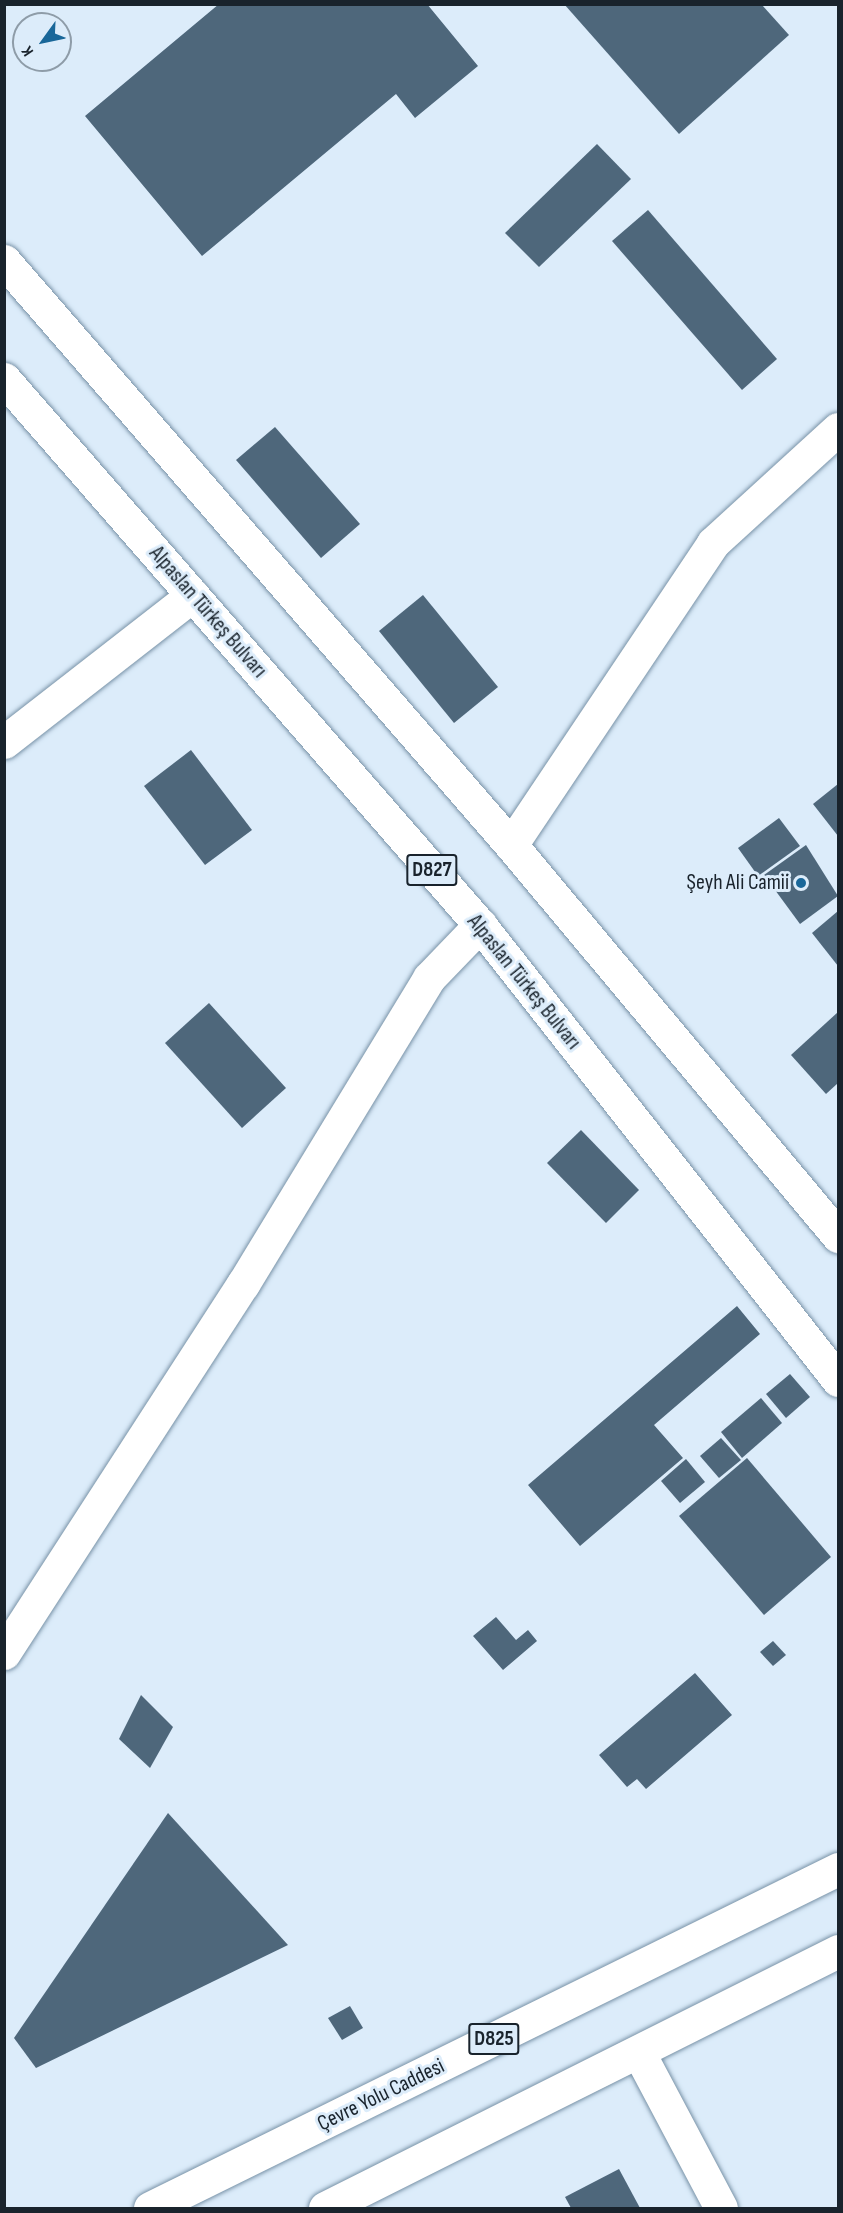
<!DOCTYPE html>
<meta charset="utf-8">
<style>
body{margin:0}
#map{position:relative;width:843px;height:2213px;overflow:hidden;background:#dcecfa;font-family:"Sofia Sans Condensed",sans-serif}
div>[style]{position:absolute}
.building>*{inset:0;background:#4e677b}
.roads{filter:drop-shadow(0 0 2px #7892a7) drop-shadow(0 0 2px #7892a7)}
.minor>*{height:33px;margin:-16.5px;padding:0 16.5px;transform-origin:16.5px;border-radius:16.5px;background:#fff}
.primary>*{height:33px;margin:-16.5px;padding:0 16.5px;transform-origin:16.5px;border-radius:16.5px;background:#fff}
.trunk>*{height:33px;margin:-16.5px;padding:0 16.5px;transform-origin:16.5px;border-radius:16.5px;background:#fff}
.dots>*{width:16px;height:16px;translate:-50% -50%;box-sizing:border-box;border:3px solid #dcecfa;border-radius:50%}
span{translate:-50% -50%;white-space:nowrap;text-align:center;line-height:1.15;-webkit-text-stroke:6px #dcecfa;paint-order:stroke}
.shield-label span{padding:2px 4px;background:#dcecfa;border:2px solid;border-radius:4px;-webkit-text-stroke-width:0}
.shield-label{font-size:21px;color:#19232c;font-weight:700}
.street-label{font-size:22px;color:#19232c}
.poi-label{font-size:22px;color:#19232c}
.right{translate:-100% -50%;text-align:right}
.frame{position:absolute;inset:0;border:6px solid #19232c;pointer-events:none}
.north{position:absolute;left:12px;top:12px;width:60px;height:60px;box-sizing:border-box;background:#dcecfa;border:2px solid #8e9ca8;border-radius:50%;rotate:237deg;font-size:16px;font-weight:700;line-height:24px;text-align:center;color:#19232c}
.north::after{content:'';display:block;margin:auto;width:21px;height:27px;background:#196799;clip-path:polygon(50% 0,100% 100%,50% 72%,0 100%)}
</style>
<div id="map">
<div class="building">
<div style="clip-path:polygon(219px 4px,427px 4px,478px 66px,415px 118px,396px 94px,202px 256px,85px 116px)"></div>
<div style="clip-path:polygon(564px 4px,761px 4px,789px 35px,679px 134px)"></div>
<div style="clip-path:polygon(597px 144px,631px 179px,539px 267px,505px 233px)"></div>
<div style="clip-path:polygon(648px 210px,777px 359px,742px 390px,612px 241px)"></div>
<div style="clip-path:polygon(275px 427px,360px 524px,321px 558px,236px 460px)"></div>
<div style="clip-path:polygon(423px 595px,498px 687px,454px 723px,379px 631px)"></div>
<div style="clip-path:polygon(191px 750px,252px 830px,205px 865px,144px 786px)"></div>
<div style="clip-path:polygon(838px 784px,838px 836px,813px 804px)"></div>
<div style="clip-path:polygon(779px 818px,800px 846px,758px 876px,738px 848px)"></div>
<div style="clip-path:polygon(806px 845px,838px 896px,800px 924px,764px 875px)"></div>
<div style="clip-path:polygon(838px 911px,838px 966px,812px 933px)"></div>
<div style="clip-path:polygon(209px 1003px,286px 1088px,242px 1128px,165px 1043px)"></div>
<div style="clip-path:polygon(838px 1012px,838px 1083px,826px 1094px,791px 1055px)"></div>
<div style="clip-path:polygon(581px 1130px,639px 1190px,606px 1223px,547px 1163px)"></div>
<div style="clip-path:polygon(737px 1306px,760px 1334px,654px 1425px,683px 1458px,580px 1546px,528px 1485px)"></div>
<div style="clip-path:polygon(790px 1374px,810px 1397px,786px 1418px,766px 1394px)"></div>
<div style="clip-path:polygon(761px 1398px,782px 1423px,742px 1458px,721px 1432px)"></div>
<div style="clip-path:polygon(721px 1438px,741px 1460px,719px 1478px,700px 1456px)"></div>
<div style="clip-path:polygon(747px 1458px,831px 1557px,764px 1615px,679px 1516px)"></div>
<div style="clip-path:polygon(686px 1459px,705px 1482px,680px 1503px,661px 1481px)"></div>
<div style="clip-path:polygon(496px 1617px,516px 1640px,528px 1630px,537px 1641px,503px 1670px,473px 1636px)"></div>
<div style="clip-path:polygon(773px 1641px,786px 1655px,773px 1666px,760px 1652px)"></div>
<div style="clip-path:polygon(695px 1673px,732px 1715px,646px 1789px,637px 1779px,627px 1787px,599px 1755px)"></div>
<div style="clip-path:polygon(141px 1695px,173px 1727px,150px 1768px,119px 1739px)"></div>
<div style="clip-path:polygon(168px 1813px,288px 1945px,36px 2068px,14px 2038px)"></div>
<div style="clip-path:polygon(350px 2006px,363px 2028px,342px 2040px,328px 2018px)"></div>
<div style="clip-path:polygon(619px 2169px,640px 2208px,571px 2208px,565px 2197px)"></div>
</div>
<div class="roads">
<div class="minor">
<div style="left:4px;top:742px;width:239px;rotate:-37.9deg"></div>
<div style="left:511px;top:845px;width:363px;rotate:-56.2deg"></div>
<div style="left:713px;top:543px;width:169px;rotate:-42.4deg"></div>
<div style="left:4px;top:1653px;width:440px;rotate:-57.1deg"></div>
<div style="left:243px;top:1284px;width:358px;rotate:-58.7deg"></div>
<div style="left:429px;top:978px;width:74px;rotate:-46.1deg"></div>
<div style="left:639px;top:2053px;width:175px;rotate:62.1deg"></div>
</div>
<div class="primary">
<div style="left:4px;top:261px;width:773px;rotate:49.04deg"></div>
<div style="left:511px;top:845px;width:510px;rotate:50.09deg"></div>
<div style="left:4px;top:379px;width:724px;rotate:48.92deg"></div>
<div style="left:480px;top:925px;width:579px;rotate:51.8deg"></div>
</div>
<div class="trunk">
<div style="left:150px;top:2208px;width:767px;rotate:-26.23deg"></div>
<div style="left:325px;top:2208px;width:574px;rotate:-26.61deg"></div>
</div>
</div>
<div class="dots">
<div style="left:801px;top:883px;background:#196799"></div>
</div>
<div class="shield-label">
<span style="left:432px;top:870px">D827</span>
<span style="left:494px;top:2039px">D825</span>
</div>
<div class="street-label">
<span style="left:208px;top:612px;rotate:49deg">Alpaslan Türkeş Bulvarı</span>
<span style="left:524px;top:982px;rotate:51deg">Alpaslan Türkeş Bulvarı</span>
<span style="left:381px;top:2095px;rotate:-26deg">Çevre Yolu Caddesi</span>
</div>
<div class="poi-label">
<span class="right" style="left:789px;top:883px">Şeyh Ali Camii</span>
</div>
<div class="frame"></div>
<div class="north">K</div>
</div>
